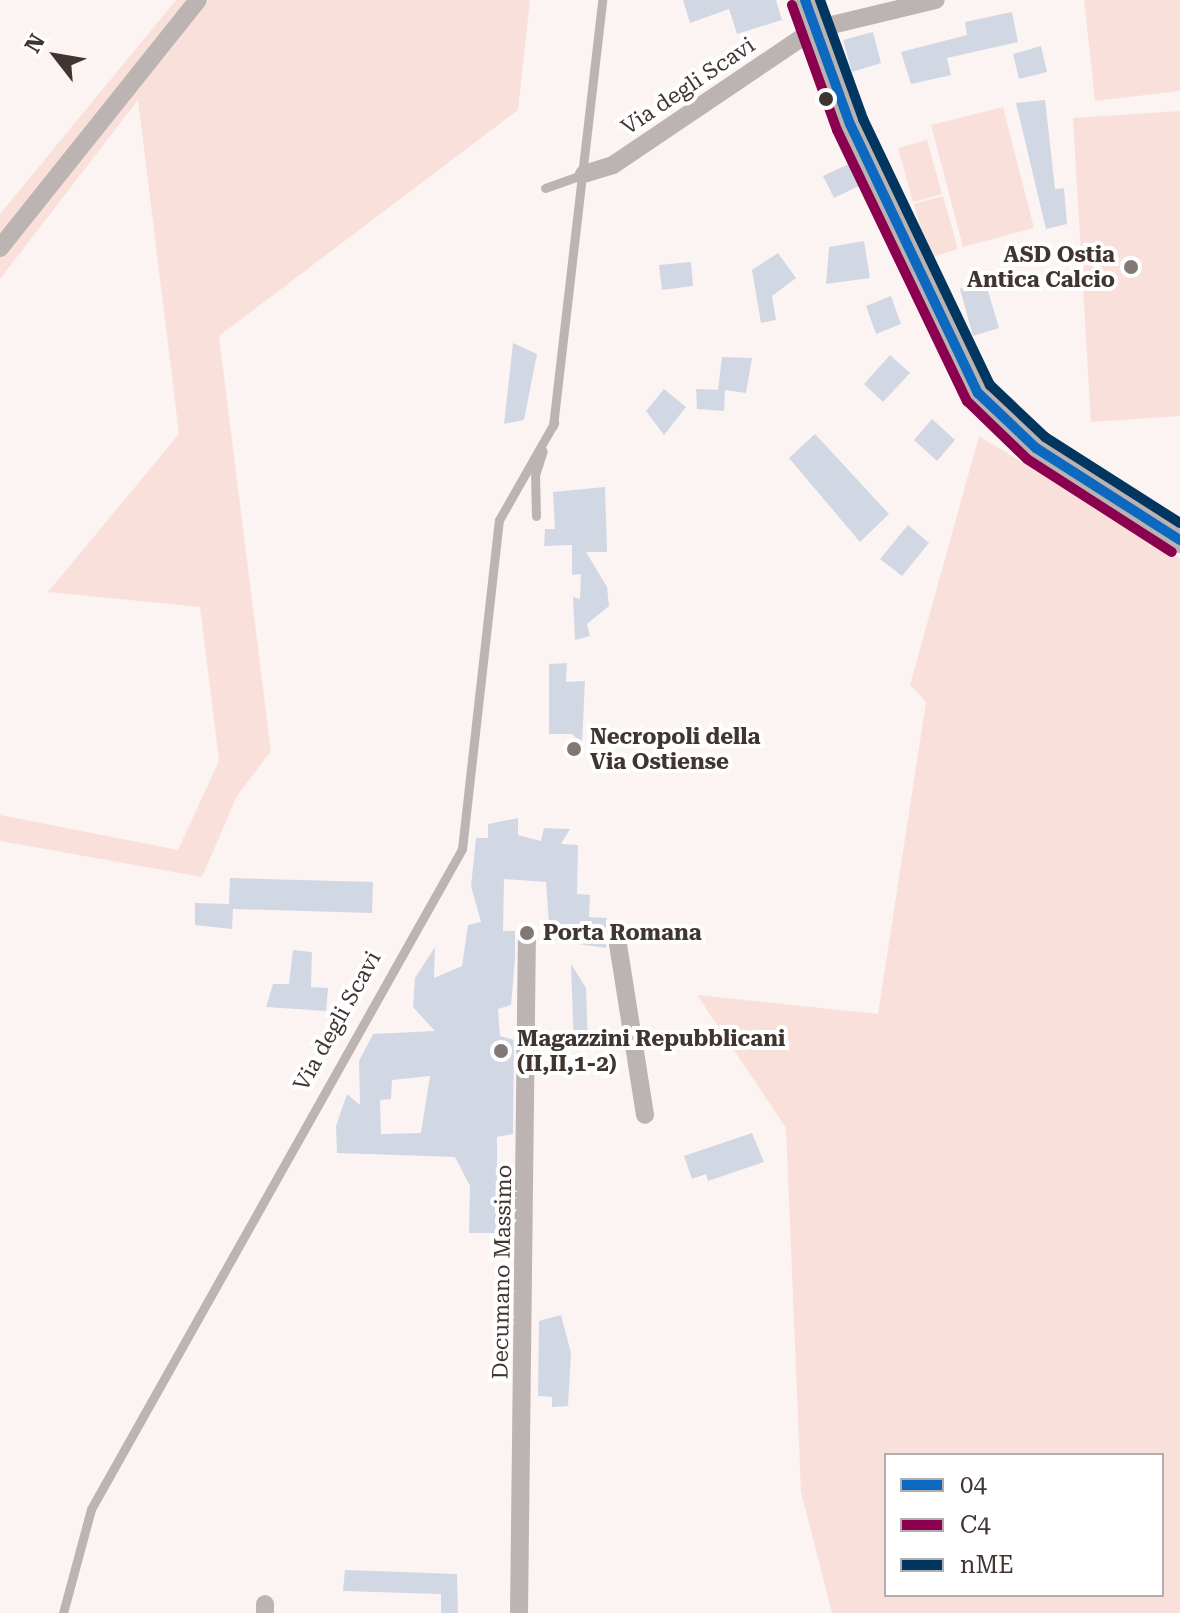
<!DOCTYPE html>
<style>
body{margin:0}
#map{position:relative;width:1180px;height:1613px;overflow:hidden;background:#fcf4f2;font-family:"Roboto Serif",serif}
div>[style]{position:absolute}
.green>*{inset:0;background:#fae0da}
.building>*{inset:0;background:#d1d8e3}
.lane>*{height:9px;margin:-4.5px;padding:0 4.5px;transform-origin:4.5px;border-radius:4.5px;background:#bbb4b3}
.street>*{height:18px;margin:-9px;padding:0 9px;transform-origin:9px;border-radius:9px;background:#bbb4b3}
.secondary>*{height:26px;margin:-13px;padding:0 13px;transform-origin:13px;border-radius:13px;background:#bbb3b2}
.bus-1>*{height:10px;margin:-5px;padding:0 5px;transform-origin:5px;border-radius:5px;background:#0c69bf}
.bus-2>*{height:10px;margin:-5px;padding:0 5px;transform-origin:5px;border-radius:5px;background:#8b004f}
.bus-3>*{height:10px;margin:-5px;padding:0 5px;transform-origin:5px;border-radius:5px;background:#00365f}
.dots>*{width:22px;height:22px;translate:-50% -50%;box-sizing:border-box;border:4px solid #fff;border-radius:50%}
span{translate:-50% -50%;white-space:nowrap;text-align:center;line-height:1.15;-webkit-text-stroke:8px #fff;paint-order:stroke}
.street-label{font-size:22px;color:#413532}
.poi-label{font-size:22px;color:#413532;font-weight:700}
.right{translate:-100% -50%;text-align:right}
.left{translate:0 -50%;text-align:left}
.legend{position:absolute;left:884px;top:1453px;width:280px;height:144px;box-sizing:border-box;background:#fff;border:2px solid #b3aead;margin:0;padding:10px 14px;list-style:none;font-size:24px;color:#413532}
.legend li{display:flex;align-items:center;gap:16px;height:40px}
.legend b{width:40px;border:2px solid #b3aead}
.north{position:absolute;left:16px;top:16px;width:80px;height:80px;-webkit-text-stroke:6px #fff;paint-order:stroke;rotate:301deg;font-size:22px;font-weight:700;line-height:32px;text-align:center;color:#413532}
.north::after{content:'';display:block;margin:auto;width:28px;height:36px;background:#413532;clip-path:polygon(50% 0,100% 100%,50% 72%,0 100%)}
</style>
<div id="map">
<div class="green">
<div style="clip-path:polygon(176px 0,530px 0,518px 110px,219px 336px,271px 751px,237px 796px,202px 877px,0 841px,0 815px,178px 850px,219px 761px,200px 607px,48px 592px,179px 434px,138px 100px,0 279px,0 214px)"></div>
<div style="clip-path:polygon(1084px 0,1180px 0,1180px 91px,1095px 101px)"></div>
<div style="clip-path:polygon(1003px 107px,1034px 228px,963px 247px,931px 125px)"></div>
<div style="clip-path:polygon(1180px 111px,1180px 416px,1091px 422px,1073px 118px)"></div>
<div style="clip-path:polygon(927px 140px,942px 194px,913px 202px,898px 148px)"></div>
<div style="clip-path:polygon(943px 196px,958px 249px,929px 258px,914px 204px)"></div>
<div style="clip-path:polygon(evenodd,979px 436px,1180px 558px,1180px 1613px,832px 1613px,801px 1492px,786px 1128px,697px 995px,878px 1014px,926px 702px,910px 685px,979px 436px,886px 1455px,1162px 1455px,1162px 1595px,886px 1595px,886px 1455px)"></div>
</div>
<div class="building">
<div style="clip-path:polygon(683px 0,776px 0,782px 20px,737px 34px,729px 9px,690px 23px)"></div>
<div style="clip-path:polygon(1012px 12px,1018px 42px,947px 58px,951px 75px,911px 84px,901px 52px,967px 35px,965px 22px)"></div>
<div style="clip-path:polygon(873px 32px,881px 63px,852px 72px,843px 40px)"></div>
<div style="clip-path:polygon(1041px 46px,1047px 72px,1019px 79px,1013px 54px)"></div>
<div style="clip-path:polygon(1045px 100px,1055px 189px,1064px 188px,1067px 224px,1046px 229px,1016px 103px)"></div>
<div style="clip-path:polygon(851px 163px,861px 185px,834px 198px,823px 176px)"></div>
<div style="clip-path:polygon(864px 241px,870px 278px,826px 284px,829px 247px)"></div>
<div style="clip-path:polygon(778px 253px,796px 278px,772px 296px,776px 320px,761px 323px,752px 270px)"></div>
<div style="clip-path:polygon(691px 262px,693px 286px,662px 290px,659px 265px)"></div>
<div style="clip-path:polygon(985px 281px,999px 328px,973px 336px,960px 289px)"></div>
<div style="clip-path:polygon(891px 296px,901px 324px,876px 334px,866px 306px)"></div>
<div style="clip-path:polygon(513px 343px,537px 354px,524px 420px,504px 424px)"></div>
<div style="clip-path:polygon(890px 355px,910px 373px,883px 402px,864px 384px)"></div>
<div style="clip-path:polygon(722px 357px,752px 358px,746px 393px,725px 390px,724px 411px,697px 409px,696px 389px,724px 390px,718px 390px)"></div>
<div style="clip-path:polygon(664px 389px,686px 407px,664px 435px,646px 411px)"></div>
<div style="clip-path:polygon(932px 419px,955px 440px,937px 461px,914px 440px)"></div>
<div style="clip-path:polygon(815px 434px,889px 514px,860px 542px,789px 458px)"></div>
<div style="clip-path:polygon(605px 487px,607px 552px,586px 552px,607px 587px,609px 606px,587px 624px,590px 636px,575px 640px,573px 597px,580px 599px,581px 574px,572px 575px,572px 545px,544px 546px,545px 529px,555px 529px,553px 492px)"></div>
<div style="clip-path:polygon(908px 525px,929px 543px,902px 576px,880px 559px)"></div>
<div style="clip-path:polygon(567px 663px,566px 682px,585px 681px,582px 743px,572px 734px,549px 734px,549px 664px)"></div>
<div style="clip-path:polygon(evenodd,518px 818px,518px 835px,541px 841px,544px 828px,570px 829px,561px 844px,578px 845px,577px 894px,590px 895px,589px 917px,607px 918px,606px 948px,550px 940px,546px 882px,504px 879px,503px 931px,515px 931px,515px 959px,511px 1005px,498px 1009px,500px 1036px,514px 1040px,513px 1134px,497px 1137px,497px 1233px,469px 1233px,470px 1186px,455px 1157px,337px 1153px,336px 1126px,347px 1094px,360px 1105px,359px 1061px,373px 1034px,435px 1031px,413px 1007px,415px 978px,435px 947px,434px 978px,462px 966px,468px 925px,481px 922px,471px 886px,476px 838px,488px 838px,488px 824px,518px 818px,430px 1076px,421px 1133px,381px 1134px,380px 1100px,391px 1099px,392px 1080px,430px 1076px)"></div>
<div style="clip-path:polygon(230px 878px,373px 882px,372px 913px,233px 909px,232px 929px,195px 925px,195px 903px,229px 904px)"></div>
<div style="clip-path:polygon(293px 950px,312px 952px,311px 987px,328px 988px,326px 1011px,266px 1007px,273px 984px,289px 984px)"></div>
<div style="clip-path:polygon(571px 964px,586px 988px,588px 1048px,574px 1047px)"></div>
<div style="clip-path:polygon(752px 1133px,764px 1162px,708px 1181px,706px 1174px,692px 1179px,684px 1156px)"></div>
<div style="clip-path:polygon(561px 1315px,571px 1353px,568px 1406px,552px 1407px,552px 1397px,538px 1396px,539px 1321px)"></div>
<div style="clip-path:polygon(345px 1570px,457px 1574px,458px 1613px,441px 1613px,441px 1594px,343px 1591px)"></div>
</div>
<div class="lane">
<div style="left:545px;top:188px;width:41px;rotate:-19.7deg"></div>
<div style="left:553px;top:426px;width:429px;rotate:-83.4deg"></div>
<div style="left:536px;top:516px;width:41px;rotate:-91.4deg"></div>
<div style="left:535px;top:475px;width:25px;rotate:-72deg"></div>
<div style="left:63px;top:1613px;width:108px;rotate:-74.9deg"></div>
<div style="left:91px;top:1509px;width:757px;rotate:-60.66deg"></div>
<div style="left:462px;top:849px;width:331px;rotate:-83.6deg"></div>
<div style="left:499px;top:520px;width:112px;rotate:-60.4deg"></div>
</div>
<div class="street">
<div style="left:584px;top:174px;width:30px;rotate:-17deg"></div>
<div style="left:613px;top:165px;width:244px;rotate:-34deg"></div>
<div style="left:815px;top:29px;width:124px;rotate:-13.5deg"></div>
<div style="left:0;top:248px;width:317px;rotate:-51.4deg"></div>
<div style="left:617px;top:938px;width:179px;rotate:81deg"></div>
<div style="left:265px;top:1613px;width:9px;rotate:-90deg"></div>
<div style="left:519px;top:1613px;width:680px;rotate:-89.33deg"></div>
</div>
<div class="secondary">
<div style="left:805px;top:0;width:132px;rotate:70.1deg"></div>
<div style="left:850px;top:124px;width:298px;rotate:64.6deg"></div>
<div style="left:978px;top:393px;width:80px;rotate:43.5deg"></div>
<div style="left:1036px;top:448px;width:171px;rotate:32.6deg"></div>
</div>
<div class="bus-1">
<div style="left:805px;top:0;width:132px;rotate:70.1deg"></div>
<div style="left:850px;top:124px;width:298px;rotate:64.6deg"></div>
<div style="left:978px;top:393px;width:80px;rotate:43.5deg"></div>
<div style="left:1036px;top:448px;width:171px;rotate:32.6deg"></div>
</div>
<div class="bus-2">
<div style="left:792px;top:5px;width:133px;rotate:70.2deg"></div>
<div style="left:837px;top:130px;width:301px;rotate:64.4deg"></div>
<div style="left:967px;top:401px;width:83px;rotate:44deg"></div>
<div style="left:1027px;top:459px;width:172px;rotate:32.7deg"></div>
</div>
<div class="bus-3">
<div style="left:820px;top:0;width:127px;rotate:70.1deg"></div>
<div style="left:863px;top:119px;width:295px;rotate:64.5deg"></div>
<div style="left:990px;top:385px;width:76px;rotate:43.4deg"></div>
<div style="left:1045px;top:437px;width:160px;rotate:32.5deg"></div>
</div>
<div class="dots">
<div style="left:826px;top:99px;background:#413532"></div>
<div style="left:1131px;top:267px;background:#827875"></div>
<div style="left:574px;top:749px;background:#827875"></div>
<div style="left:527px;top:933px;background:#827875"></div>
<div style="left:501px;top:1051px;background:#827875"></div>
</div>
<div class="street-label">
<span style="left:688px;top:86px;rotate:-34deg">Via degli Scavi</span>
<span style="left:337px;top:1021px;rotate:-61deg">Via degli Scavi</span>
<span style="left:502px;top:1272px;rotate:-89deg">Decumano Massimo</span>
</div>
<div class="poi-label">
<span class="right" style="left:1115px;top:267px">ASD Ostia<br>Antica Calcio</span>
<span class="left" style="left:590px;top:749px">Necropoli della<br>Via Ostiense</span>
<span class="left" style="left:543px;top:933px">Porta Romana</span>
<span class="left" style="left:517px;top:1051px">Magazzini Repubblicani<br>(II,II,1-2)</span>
</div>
<ul class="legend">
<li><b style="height:10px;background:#0c69bf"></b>04</li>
<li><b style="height:10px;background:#8b004f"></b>C4</li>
<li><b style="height:10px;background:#00365f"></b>nME</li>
</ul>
<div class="north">N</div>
</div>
